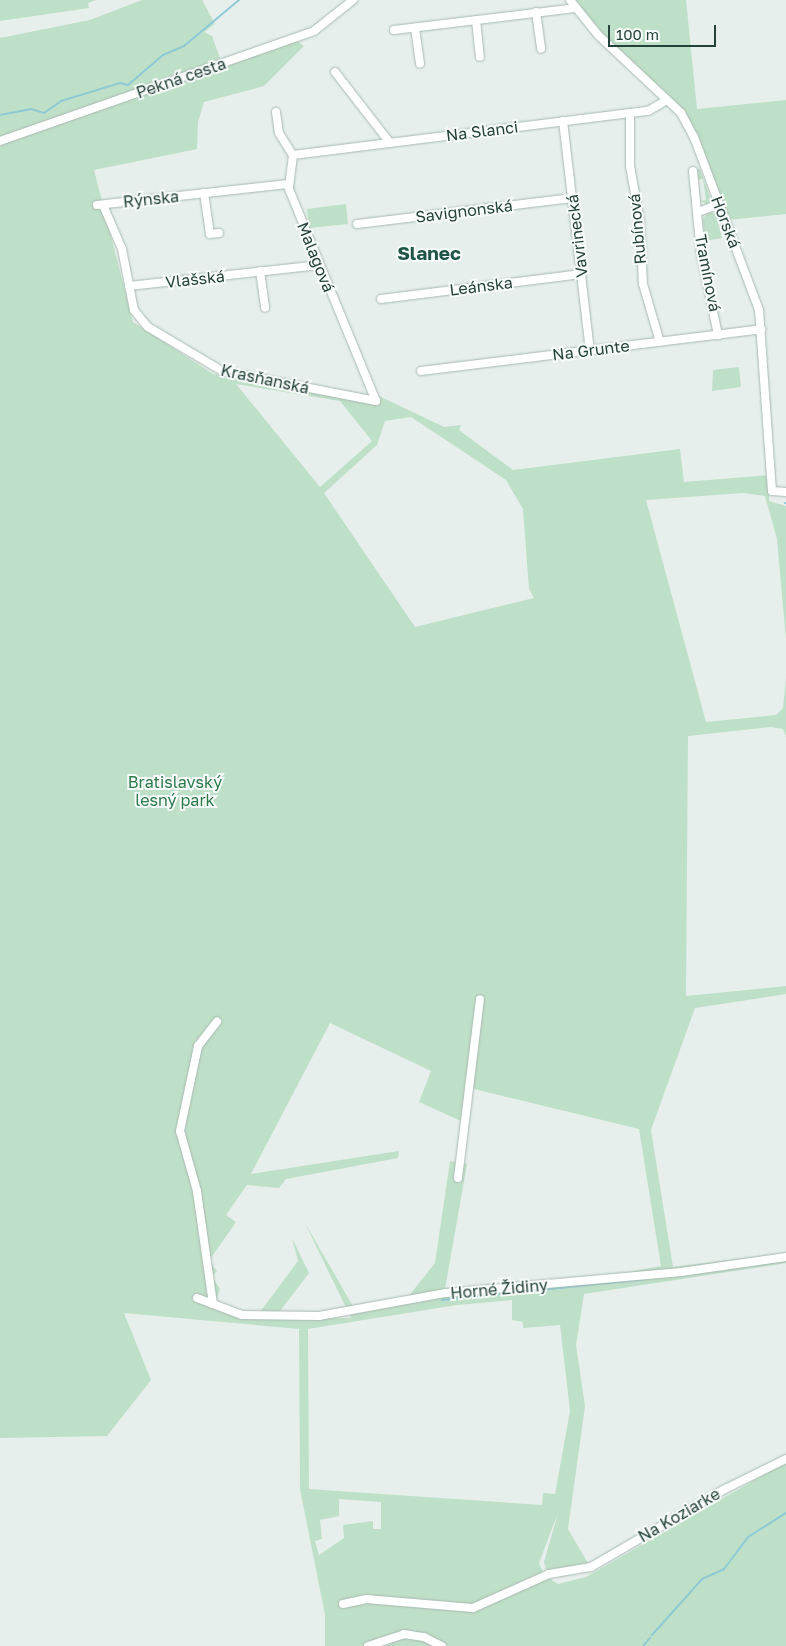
<!DOCTYPE html>
<meta charset="utf-8">
<style>
body{margin:0}
#map{position:relative;width:786px;height:1646px;overflow:hidden;background:#e6efeb;font-family:"Golos Text",sans-serif}
div>[style]{position:absolute}
.green>*{inset:0;background:#bfe0c8}
.stream>*{height:2px;margin:-1px;padding:0 1px;transform-origin:1px;border-radius:1px;background:#8ec9d4}
.roads{filter:drop-shadow(0 0 1px #a8b8b2) drop-shadow(0 0 1px #a8b8b2)}
.street>*{height:8px;margin:-4px;padding:0 4px;transform-origin:4px;border-radius:4px;background:#fff}
span{translate:-50% -50%;white-space:nowrap;text-align:center;line-height:1.15;-webkit-text-stroke:4px #f7fbf9;paint-order:stroke}
.street-label{font-size:16px;color:#24423a}
.park-label{font-size:16px;color:#2d7a4b}
.quarter-label{font-size:19px;color:#1f5548;font-weight:700}
.scale{position:absolute;left:608px;top:25px;width:108px;height:22px;box-sizing:border-box;border:2px solid #24423a;border-top:0;padding-left:6px;font-size:15px;line-height:18px;white-space:nowrap;color:#24423a;-webkit-text-stroke:4px #f7fbf9;paint-order:stroke}
</style>
<div id="map">
<div class="green">
<div style="clip-path:polygon(0 0,96px 0,88px 3px,89px 8px,0 21px)"></div>
<div style="clip-path:polygon(evenodd,142px 0,202px 0,215px 24px,204px 32px,212px 36px,221px 61px,232px 64px,297px 41px,304px 46px,264px 86px,204px 102px,198px 122px,197px 149px,94px 170px,133px 322px,213px 374px,380px 404px,379px 396px,444px 427px,461px 425px,459px 430px,513px 470px,680px 449px,684px 482px,770px 475px,769px 501px,786px 506px,786px 640px,777px 539px,765px 496px,743px 493px,646px 500px,706px 722px,776px 715px,783px 708px,786px 678px,786px 737px,783px 729px,771px 727px,688px 736px,686px 996px,786px 986px,786px 994px,695px 1008px,651px 1130px,673px 1267px,786px 1253px,786px 1263px,584px 1294px,576px 1345px,585px 1406px,568px 1529px,589px 1565px,550px 1572px,546px 1569px,544px 1562px,558px 1513px,539px 1563px,544px 1575px,558px 1584px,586px 1577px,786px 1462px,786px 1646px,325px 1646px,325px 1615px,300px 1489px,299px 1329px,124px 1313px,151px 1380px,107px 1436px,0 1438px,0 38px,90px 20px,142px 0,236px 384px,340px 401px,372px 441px,320px 487px,236px 384px,142px 0,411px 417px,506px 480px,523px 509px,529px 589px,534px 598px,415px 627px,324px 493px,377px 445px,385px 421px,411px 417px,142px 0,330px 1023px,431px 1071px,419px 1102px,463px 1122px,466px 1087px,639px 1129px,661px 1266px,618px 1274px,445px 1289px,467px 1164px,450px 1161px,435px 1263px,408px 1297px,354px 1308px,305px 1223px,351px 1318px,274px 1319px,309px 1273px,292px 1238px,298px 1261px,260px 1312px,244px 1312px,216px 1301px,220px 1289px,212px 1277px,217px 1271px,209px 1261px,236px 1222px,226px 1215px,247px 1185px,279px 1188px,286px 1179px,398px 1158px,399px 1151px,251px 1174px,330px 1023px,142px 0,512px 1300px,512px 1320px,523px 1322px,523px 1328px,560px 1325px,570px 1411px,555px 1494px,543px 1493px,542px 1505px,309px 1489px,308px 1329px,457px 1305px,512px 1300px,142px 0,339px 1499px,381px 1502px,381px 1529px,373px 1529px,373px 1521px,343px 1525px,344px 1538px,319px 1555px,315px 1541px,322px 1539px,320px 1520px,339px 1516px,339px 1499px)"></div>
<div style="clip-path:polygon(574px 0,686px 0,697px 109px,786px 100px,786px 214px,728px 220px,688px 118px,592px 24px)"></div>
<div style="clip-path:polygon(696px 169px,700px 169px,711px 200px,707px 204px,700px 201px,706px 200px,703px 179px,697px 180px)"></div>
<div style="clip-path:polygon(346px 204px,348px 224px,309px 228px,307px 209px)"></div>
<div style="clip-path:polygon(708px 212px,716px 213px,722px 238px,705px 241px,703px 219px)"></div>
<div style="clip-path:polygon(739px 367px,741px 387px,712px 391px,713px 370px)"></div>
</div>
<div class="stream">
<div style="left:0;top:115px;width:32px;rotate:-11deg"></div>
<div style="left:31px;top:109px;width:14px;rotate:17deg"></div>
<div style="left:44px;top:113px;width:21px;rotate:-35deg"></div>
<div style="left:61px;top:101px;width:62px;rotate:-17deg"></div>
<div style="left:120px;top:83px;width:8px;rotate:14deg"></div>
<div style="left:128px;top:85px;width:46px;rotate:-40.6deg"></div>
<div style="left:163px;top:55px;width:23px;rotate:-23deg"></div>
<div style="left:184px;top:46px;width:72px;rotate:-39.9deg"></div>
<div style="left:785px;top:503px;width:1px"></div>
<div style="left:442px;top:1300px;width:205px;rotate:-5.9deg"></div>
<div style="left:652px;top:1635px;width:75px;rotate:-48.2deg"></div>
<div style="left:702px;top:1579px;width:24px;rotate:-24deg"></div>
<div style="left:724px;top:1569px;width:40px;rotate:-53deg"></div>
<div style="left:748px;top:1537px;width:45px;rotate:-32.3deg"></div>
<div style="left:643px;top:1646px;width:11px;rotate:-49deg"></div>
</div>
<div class="roads">
<div class="street">
<div style="left:570px;top:0;width:45px;rotate:51.3deg"></div>
<div style="left:598px;top:35px;width:114px;rotate:43.2deg"></div>
<div style="left:681px;top:113px;width:27px;rotate:62deg"></div>
<div style="left:694px;top:137px;width:185px;rotate:69.4deg"></div>
<div style="left:759px;top:310px;width:181px;rotate:85.9deg"></div>
<div style="left:772px;top:491px;width:14px;rotate:4deg"></div>
<div style="left:536px;top:12px;width:37px;rotate:82deg"></div>
<div style="left:476px;top:20px;width:37px;rotate:84deg"></div>
<div style="left:415px;top:28px;width:36px;rotate:82deg"></div>
<div style="left:394px;top:30px;width:182px;rotate:-6.9deg"></div>
<div style="left:335px;top:72px;width:90px;rotate:52.2deg"></div>
<div style="left:276px;top:112px;width:21px;rotate:82deg"></div>
<div style="left:279px;top:133px;width:26px;rotate:58deg"></div>
<div style="left:293px;top:155px;width:34px;rotate:97deg"></div>
<div style="left:289px;top:189px;width:229px;rotate:67.7deg"></div>
<div style="left:630px;top:113px;width:53px;rotate:90deg"></div>
<div style="left:630px;top:166px;width:56px;rotate:79.7deg"></div>
<div style="left:640px;top:221px;width:63px;rotate:87.3deg"></div>
<div style="left:643px;top:284px;width:60px;rotate:73.7deg"></div>
<div style="left:563px;top:121px;width:231px;rotate:83.3deg"></div>
<div style="left:0;top:141px;width:333px;rotate:-19.3deg"></div>
<div style="left:314px;top:31px;width:50px;rotate:-38.5deg"></div>
<div style="left:293px;top:155px;width:358px;rotate:-7.1deg"></div>
<div style="left:648px;top:111px;width:22px;rotate:-30deg"></div>
<div style="left:693px;top:171px;width:83px;rotate:84.5deg"></div>
<div style="left:701px;top:254px;width:83px;rotate:78.1deg"></div>
<div style="left:204px;top:193px;width:41px;rotate:81.7deg"></div>
<div style="left:210px;top:234px;width:9px;rotate:-6deg"></div>
<div style="left:97px;top:205px;width:192px;rotate:-6.3deg"></div>
<div style="left:103px;top:205px;width:48px;rotate:66.6deg"></div>
<div style="left:122px;top:249px;width:62px;rotate:78.9deg"></div>
<div style="left:134px;top:310px;width:22px;rotate:51deg"></div>
<div style="left:148px;top:327px;width:86px;rotate:30.7deg"></div>
<div style="left:222px;top:371px;width:157px;rotate:11deg"></div>
<div style="left:698px;top:212px;width:23px;rotate:-20deg"></div>
<div style="left:357px;top:224px;width:217px;rotate:-6.9deg"></div>
<div style="left:260px;top:271px;width:37px;rotate:82deg"></div>
<div style="left:129px;top:286px;width:192px;rotate:-6.3deg"></div>
<div style="left:381px;top:299px;width:202px;rotate:-7.1deg"></div>
<div style="left:421px;top:371px;width:343px;rotate:-7deg"></div>
<div style="left:458px;top:1178px;width:180px;rotate:-83deg"></div>
<div style="left:197px;top:1298px;width:48px;rotate:20.7deg"></div>
<div style="left:242px;top:1315px;width:77px;rotate:0.7deg"></div>
<div style="left:319px;top:1316px;width:129px;rotate:-10.3deg"></div>
<div style="left:446px;top:1293px;width:236px;rotate:-5.1deg"></div>
<div style="left:681px;top:1272px;width:106px;rotate:-8.1deg"></div>
<div style="left:213px;top:1304px;width:114px;rotate:-98.1deg"></div>
<div style="left:197px;top:1191px;width:62px;rotate:-105.8deg"></div>
<div style="left:180px;top:1131px;width:87px;rotate:-78deg"></div>
<div style="left:198px;top:1046px;width:31px;rotate:-52deg"></div>
<div style="left:343px;top:1604px;width:24px;rotate:-12deg"></div>
<div style="left:366px;top:1599px;width:107px;rotate:4.8deg"></div>
<div style="left:473px;top:1608px;width:83px;rotate:-24.1deg"></div>
<div style="left:549px;top:1574px;width:43px;rotate:-9.5deg"></div>
<div style="left:591px;top:1567px;width:155px;rotate:-30.2deg"></div>
<div style="left:725px;top:1489px;width:68px;rotate:-26.2deg"></div>
<div style="left:368px;top:1646px;width:38px;rotate:-18deg"></div>
<div style="left:404px;top:1634px;width:20px;rotate:9deg"></div>
<div style="left:424px;top:1637px;width:20px;rotate:27deg"></div>
</div>
</div>
<div class="street-label">
<span style="left:181px;top:78px;rotate:-19deg">Pekná cesta</span>
<span style="left:482px;top:131px;rotate:-7deg">Na Slanci</span>
<span style="left:151px;top:199px;rotate:-6deg">Rýnska</span>
<span style="left:464px;top:211px;rotate:-7deg">Savignonská</span>
<span style="left:726px;top:222px;rotate:69deg">Horská</span>
<span style="left:637px;top:229px;rotate:-95deg">Rubínová</span>
<span style="left:577px;top:236px;rotate:-97deg">Vavrinecká</span>
<span style="left:316px;top:257px;rotate:68deg">Malagová</span>
<span style="left:708px;top:273px;rotate:79deg">Tramínová</span>
<span style="left:195px;top:279px;rotate:-6deg">Vlašská</span>
<span style="left:481px;top:286px;rotate:-7deg">Leánska</span>
<span style="left:591px;top:350px;rotate:-7deg">Na Grunte</span>
<span style="left:265px;top:379px;rotate:12deg">Krasňanská</span>
<span style="left:499px;top:1289px;rotate:-5deg">Horné Židiny</span>
<span style="left:679px;top:1515px;rotate:-30deg">Na Koziarke</span>
</div>
<div class="park-label">
<span style="left:175px;top:791px">Bratislavský<br>lesný park</span>
</div>
<div class="quarter-label">
<span style="left:429px;top:253px">Slanec</span>
</div>
<div class="scale">100 m</div>
</div>
